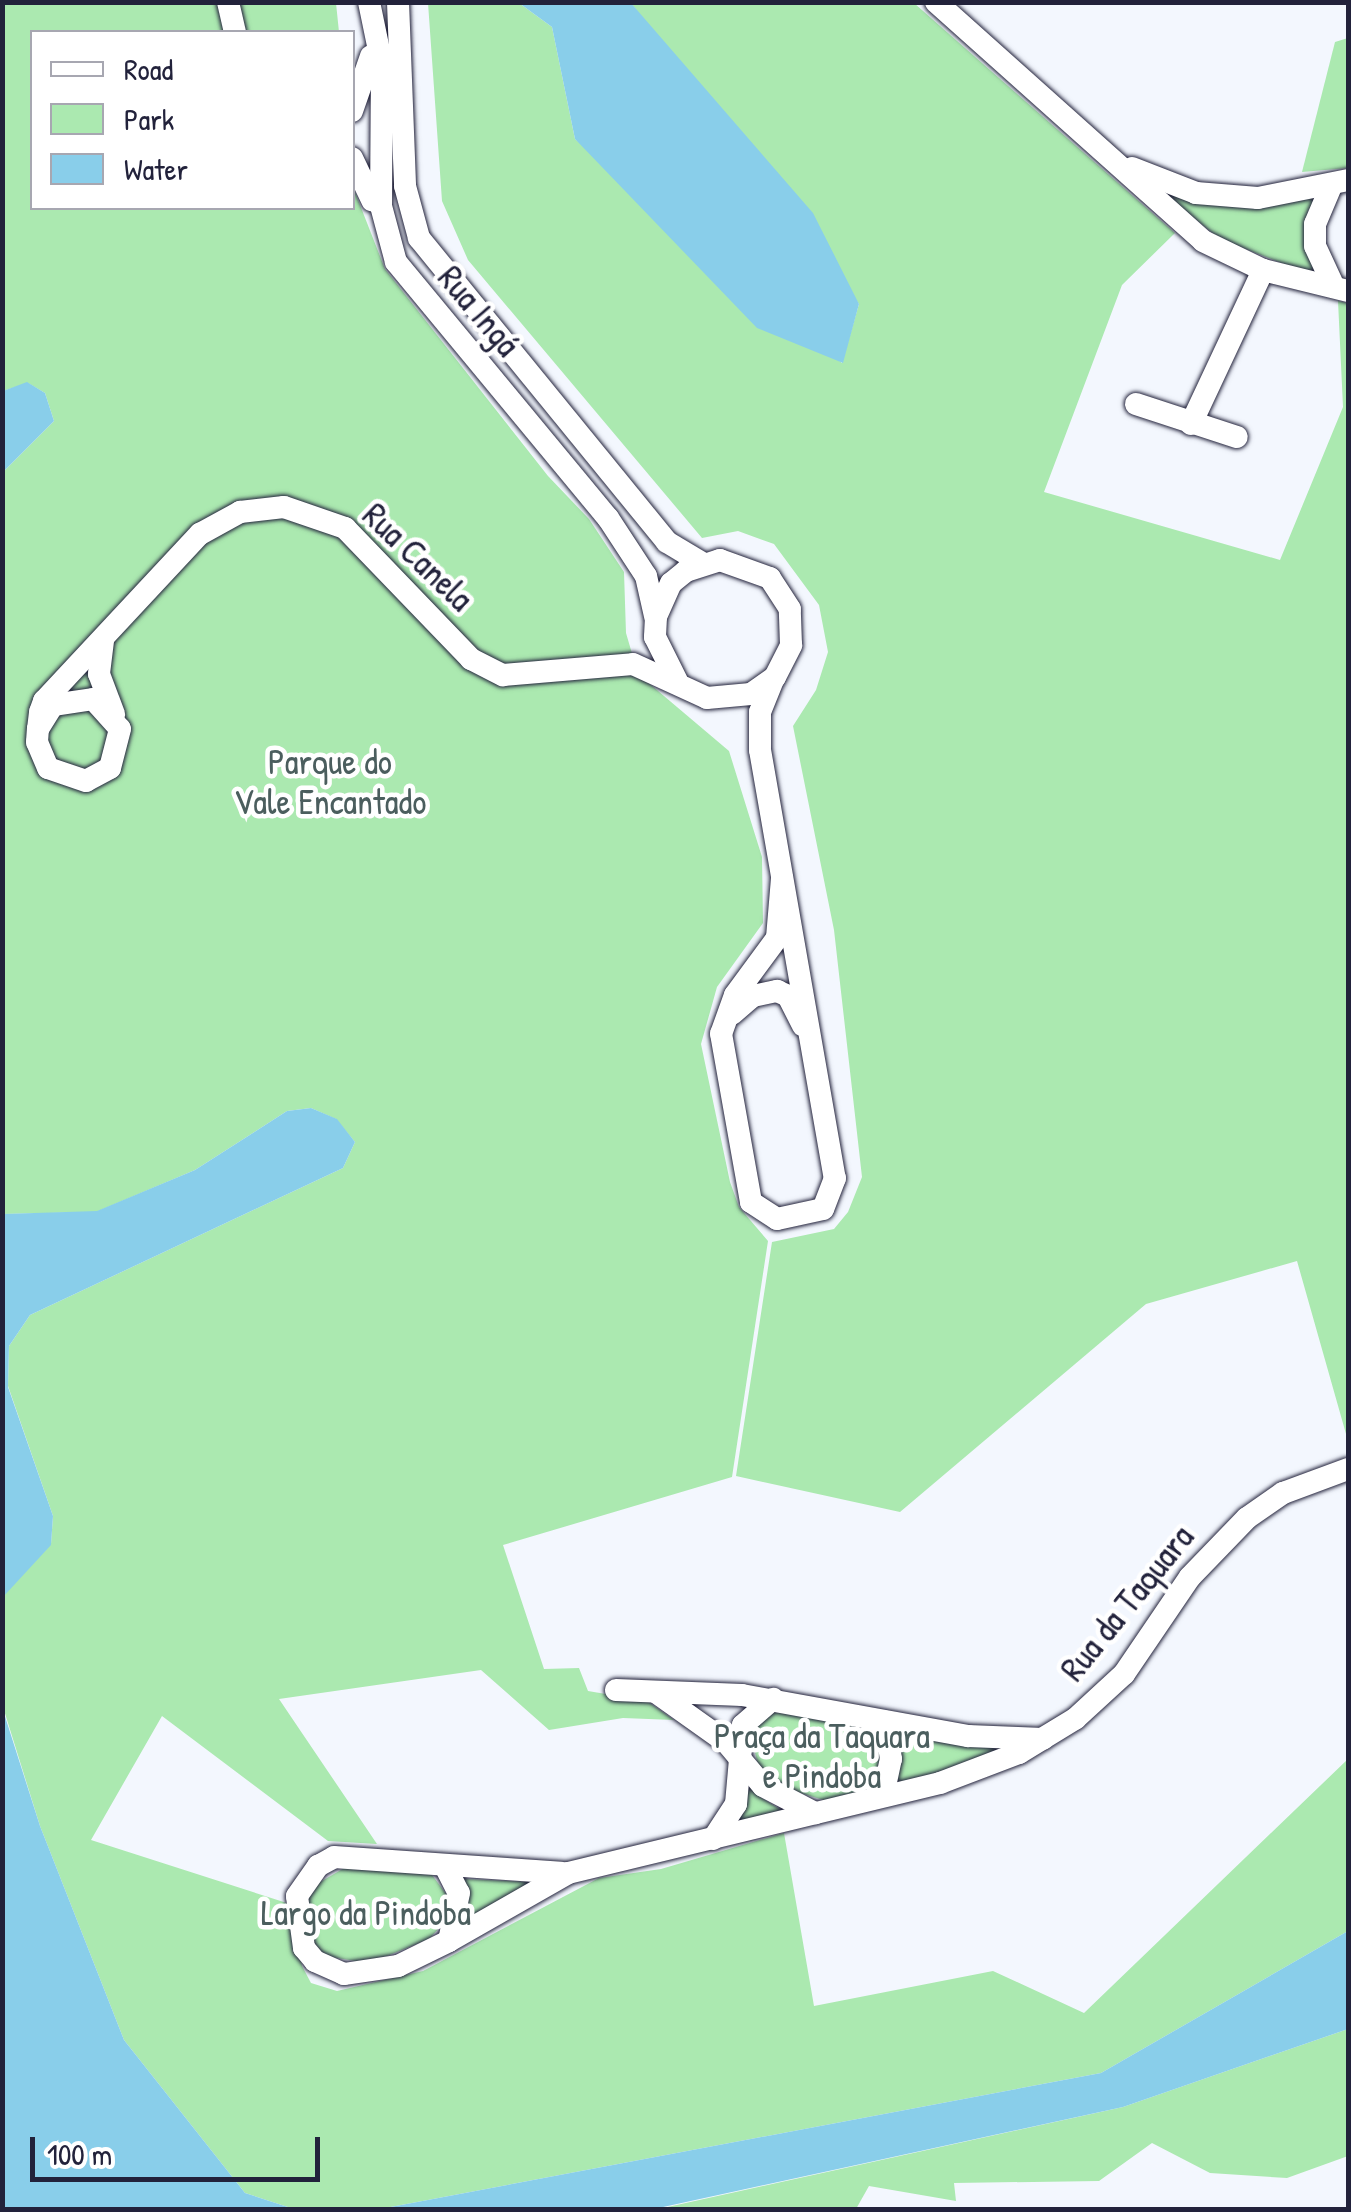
<!DOCTYPE html>
<meta charset="utf-8">
<style>
body{margin:0}
#map{position:relative;width:1351px;height:2212px;overflow:hidden;background:#f3f7fe;font-family:"Patrick Hand",sans-serif}
div>[style]{position:absolute}
.green>*{inset:0;background:#abe9b0}
.water>*{inset:0;background:#89ceea}
.roads{filter:drop-shadow(0 0 2px #22223b) drop-shadow(0 0 2px #22223b)}
.minor>*{height:22px;margin:-11px;padding:0 11px;transform-origin:11px;border-radius:11px;background:#fff}
span{translate:-50% -50%;white-space:nowrap;text-align:center;line-height:1.15;-webkit-text-stroke:9px #fff;paint-order:stroke}
.street-label{font-size:35px;color:#22223b}
.park-label{font-size:35px;color:#4b5e5e}
.frame{position:absolute;inset:0;border:5px solid #22223b;pointer-events:none}
.legend{position:absolute;left:30px;top:30px;width:325px;height:180px;box-sizing:border-box;background:#fff;border:2px solid #a7a7b1;margin:0;padding:12px 18px;list-style:none;font-size:30px;color:#22223b}
.legend li{display:flex;align-items:center;gap:20px;height:50px}
.legend b{width:50px;border:2px solid #a7a7b1}
.scale{position:absolute;left:30px;top:2137px;width:290px;height:45px;box-sizing:border-box;border:5px solid #22223b;border-top:0;padding-left:12px;font-size:30px;line-height:35px;white-space:nowrap;color:#22223b;-webkit-text-stroke:8px #fff;paint-order:stroke}
</style>
<div id="map">
<div class="green">
<div style="clip-path:polygon(3px 3px,336px 3px,339px 32px,32px 32px,32px 208px,352px 208px,353px 187px,385px 269px,548px 476px,589px 519px,624px 572px,626px 633px,638px 674px,729px 751px,762px 857px,763px 923px,717px 987px,701px 1044px,730px 1182px,739px 1207px,768px 1241px,732px 1477px,503px 1545px,544px 1669px,579px 1668px,588px 1691px,647px 1701px,674px 1720px,623px 1718px,549px 1730px,481px 1670px,279px 1699px,377px 1844px,328px 1841px,162px 1716px,91px 1840px,290px 1904px,302px 1966px,311px 1983px,337px 1991px,423px 1971px,599px 1878px,661px 1869px,784px 1833px,814px 2006px,993px 1971px,1084px 2013px,1348px 1759px,1348px 1931px,1101px 2073px,380px 2209px,294px 2209px,245px 2193px,124px 2040px,40px 1826px,3px 1707px,2px 1597px,51px 1544px,53px 1516px,8px 1386px,9px 1346px,30px 1315px,343px 1168px,355px 1142px,336px 1119px,311px 1108px,287px 1111px,195px 1170px,96px 1212px,3px 1214px,3px 472px,54px 421px,45px 393px,28px 383px,3px 391px)"></div>
<div style="clip-path:polygon(428px 3px,519px 3px,552px 27px,575px 139px,842px 363px,859px 304px,631px 3px,914px 3px,1175px 233px,1122px 285px,1044px 492px,1280px 560px,1343px 407px,1338px 301px,1348px 303px,1348px 1441px,1297px 1261px,1146px 1304px,900px 1512px,736px 1476px,772px 1242px,834px 1229px,848px 1212px,862px 1177px,834px 930px,793px 726px,816px 690px,828px 652px,819px 605px,774px 544px,738px 531px,702px 538px,468px 260px,442px 201px)"></div>
<div style="clip-path:polygon(1348px 38px,1348px 168px,1302px 172px,1335px 42px)"></div>
<div style="clip-path:polygon(1154px 186px,1318px 197px,1308px 211px,1304px 242px,1317px 277px,1220px 239px)"></div>
<div style="clip-path:polygon(768px 1711px,1020px 1744px,945px 1774px,827px 1801px,780px 1787px,759px 1770px,749px 1726px)"></div>
<div style="clip-path:polygon(747px 1779px,762px 1798px,786px 1813px,731px 1829px)"></div>
<div style="clip-path:polygon(346px 1867px,432px 1875px,447px 1895px,443px 1924px,429px 1939px,387px 1956px,362px 1962px,324px 1956px,309px 1937px,306px 1901px,315px 1885px)"></div>
<div style="clip-path:polygon(464px 1879px,531px 1882px,467px 1920px)"></div>
<div style="clip-path:polygon(1348px 2029px,1348px 2156px,1287px 2178px,1210px 2173px,1152px 2143px,1099px 2181px,954px 2183px,956px 2201px,869px 2186px,856px 2209px,654px 2210px,1123px 2107px)"></div>
</div>
<div class="water">
<div style="clip-path:polygon(519px 3px,631px 3px,813px 213px,859px 304px,843px 363px,757px 328px,575px 139px,552px 27px)"></div>
<div style="clip-path:polygon(27px 382px,45px 393px,54px 421px,3px 472px,3px 391px)"></div>
<div style="clip-path:polygon(311px 1108px,337px 1119px,355px 1142px,343px 1168px,30px 1315px,9px 1346px,8px 1387px,53px 1516px,51px 1545px,3px 1597px,3px 1214px,97px 1211px,195px 1170px,287px 1111px)"></div>
<div style="clip-path:polygon(2px 1707px,40px 1826px,124px 2040px,245px 2193px,294px 2209px,3px 2209px)"></div>
<div style="clip-path:polygon(1348px 1931px,1348px 2029px,1123px 2107px,654px 2209px,380px 2209px,1101px 2073px)"></div>
</div>
<div class="roads">
<div class="minor">
<div style="left:228px;top:2px;width:31px;rotate:77deg"></div>
<div style="left:369px;top:2px;width:64px;rotate:78.3deg"></div>
<div style="left:382px;top:65px;width:141px;rotate:90.4deg"></div>
<div style="left:381px;top:206px;width:58px;rotate:75deg"></div>
<div style="left:396px;top:262px;width:332px;rotate:50.4deg"></div>
<div style="left:608px;top:518px;width:69px;rotate:56.8deg"></div>
<div style="left:646px;top:576px;width:41px;rotate:77.3deg"></div>
<div style="left:398px;top:2px;width:184px;rotate:87.8deg"></div>
<div style="left:405px;top:186px;width:54px;rotate:74.9deg"></div>
<div style="left:419px;top:238px;width:392px;rotate:50.8deg"></div>
<div style="left:667px;top:542px;width:41px;rotate:31deg"></div>
<div style="left:936px;top:2px;width:358px;rotate:41.8deg"></div>
<div style="left:1203px;top:241px;width:67px;rotate:25.8deg"></div>
<div style="left:1263px;top:270px;width:88px;rotate:13.9deg"></div>
<div style="left:352px;top:111px;width:58px;rotate:-70.9deg"></div>
<div style="left:352px;top:158px;width:47px;rotate:64.5deg"></div>
<div style="left:1132px;top:168px;width:69px;rotate:21.3deg"></div>
<div style="left:1196px;top:193px;width:62px;rotate:4.6deg"></div>
<div style="left:1258px;top:198px;width:92px;rotate:-11.3deg"></div>
<div style="left:1332px;top:184px;width:43px;rotate:113deg"></div>
<div style="left:1315px;top:224px;width:22px;rotate:90deg"></div>
<div style="left:1315px;top:246px;width:45px;rotate:65.1deg"></div>
<div style="left:1136px;top:404px;width:106px;rotate:18.1deg"></div>
<div style="left:1191px;top:424px;width:170px;rotate:-64.9deg"></div>
<div style="left:103px;top:641px;width:33px;rotate:97deg"></div>
<div style="left:99px;top:674px;width:43px;rotate:69.4deg"></div>
<div style="left:773px;top:680px;width:35px;rotate:112deg"></div>
<div style="left:760px;top:712px;width:38px;rotate:90deg"></div>
<div style="left:760px;top:750px;width:435px;rotate:80.1deg"></div>
<div style="left:835px;top:1178px;width:33px;rotate:111deg"></div>
<div style="left:823px;top:1209px;width:47px;rotate:167.7deg"></div>
<div style="left:777px;top:1219px;width:31px;rotate:-147deg"></div>
<div style="left:751px;top:1202px;width:171px;rotate:-100.1deg"></div>
<div style="left:721px;top:1034px;width:41px;rotate:-70.3deg"></div>
<div style="left:735px;top:995px;width:71px;rotate:-53.6deg"></div>
<div style="left:777px;top:938px;width:60px;rotate:-85.2deg"></div>
<div style="left:38px;top:729px;width:28px;rotate:-58deg"></div>
<div style="left:53px;top:705px;width:40px;rotate:-8.5deg"></div>
<div style="left:93px;top:699px;width:40px;rotate:48deg"></div>
<div style="left:120px;top:729px;width:40px;rotate:104.4deg"></div>
<div style="left:110px;top:768px;width:27px;rotate:152deg"></div>
<div style="left:86px;top:781px;width:40px;rotate:-161.1deg"></div>
<div style="left:48px;top:768px;width:28px;rotate:-113deg"></div>
<div style="left:37px;top:742px;width:13px;rotate:-86deg"></div>
<div style="left:38px;top:729px;width:17px;rotate:-83deg"></div>
<div style="left:40px;top:712px;width:12px;rotate:-70deg"></div>
<div style="left:44px;top:701px;width:229px;rotate:-47deg"></div>
<div style="left:200px;top:534px;width:46px;rotate:-28.8deg"></div>
<div style="left:240px;top:512px;width:44px;rotate:-6.5deg"></div>
<div style="left:284px;top:507px;width:65px;rotate:19deg"></div>
<div style="left:345px;top:528px;width:182px;rotate:46.1deg"></div>
<div style="left:471px;top:659px;width:36px;rotate:27deg"></div>
<div style="left:503px;top:675px;width:130px;rotate:-4.8deg"></div>
<div style="left:633px;top:664px;width:81px;rotate:24.7deg"></div>
<div style="left:707px;top:698px;width:44px;rotate:-5.2deg"></div>
<div style="left:751px;top:694px;width:29px;rotate:-35deg"></div>
<div style="left:775px;top:677px;width:36px;rotate:-63deg"></div>
<div style="left:791px;top:645px;width:36px;rotate:-92deg"></div>
<div style="left:790px;top:609px;width:37px;rotate:-123deg"></div>
<div style="left:770px;top:578px;width:53px;rotate:-160.2deg"></div>
<div style="left:720px;top:560px;width:36px;rotate:162deg"></div>
<div style="left:686px;top:571px;width:19px;rotate:141deg"></div>
<div style="left:671px;top:583px;width:37px;rotate:114deg"></div>
<div style="left:656px;top:617px;width:20px;rotate:93deg"></div>
<div style="left:655px;top:637px;width:49px;rotate:63.4deg"></div>
<div style="left:732px;top:1014px;width:28px;rotate:-41deg"></div>
<div style="left:753px;top:996px;width:25px;rotate:-12deg"></div>
<div style="left:777px;top:991px;width:12px;rotate:24deg"></div>
<div style="left:788px;top:996px;width:33px;rotate:63deg"></div>
<div style="left:616px;top:1690px;width:126px;rotate:2.3deg"></div>
<div style="left:742px;top:1695px;width:230px;rotate:10.3deg"></div>
<div style="left:968px;top:1736px;width:75px;rotate:2.3deg"></div>
<div style="left:657px;top:1693px;width:85px;rotate:35.4deg"></div>
<div style="left:726px;top:1742px;width:57px;rotate:49.9deg"></div>
<div style="left:763px;top:1786px;width:59px;rotate:27.4deg"></div>
<div style="left:883px;top:1796px;width:38px;rotate:-78deg"></div>
<div style="left:891px;top:1759px;width:38px;rotate:-99deg"></div>
<div style="left:713px;top:1839px;width:42px;rotate:-56.7deg"></div>
<div style="left:736px;top:1804px;width:79px;rotate:-84.9deg"></div>
<div style="left:743px;top:1725px;width:40px;rotate:-41deg"></div>
<div style="left:446px;top:1868px;width:28px;rotate:63deg"></div>
<div style="left:459px;top:1893px;width:49px;rotate:101.8deg"></div>
<div style="left:449px;top:1941px;width:57px;rotate:153.9deg"></div>
<div style="left:398px;top:1966px;width:55px;rotate:171.6deg"></div>
<div style="left:344px;top:1974px;width:32px;rotate:-156deg"></div>
<div style="left:315px;top:1961px;width:17px;rotate:-130deg"></div>
<div style="left:304px;top:1948px;width:52px;rotate:-97.7deg"></div>
<div style="left:297px;top:1896px;width:37px;rotate:-55deg"></div>
<div style="left:318px;top:1866px;width:18px;rotate:-29deg"></div>
<div style="left:334px;top:1857px;width:227px;rotate:4deg"></div>
<div style="left:449px;top:1941px;width:137px;rotate:-29.7deg"></div>
<div style="left:568px;top:1873px;width:383px;rotate:-13.6deg"></div>
<div style="left:940px;top:1783px;width:85px;rotate:-20.8deg"></div>
<div style="left:1019px;top:1753px;width:66px;rotate:-31.3deg"></div>
<div style="left:1075px;top:1719px;width:67px;rotate:-42.6deg"></div>
<div style="left:1124px;top:1674px;width:117px;rotate:-55.8deg"></div>
<div style="left:1190px;top:1577px;width:82px;rotate:-46deg"></div>
<div style="left:1247px;top:1518px;width:44px;rotate:-34.8deg"></div>
<div style="left:1283px;top:1493px;width:69px;rotate:-20.3deg"></div>
</div>
</div>
<div class="street-label">
<span style="left:479px;top:311px;rotate:50deg">Rua Ingá</span>
<span style="left:418px;top:557px;rotate:44deg">Rua Canela</span>
<span style="left:1127px;top:1603px;rotate:-51deg">Rua da Taquara</span>
</div>
<div class="park-label">
<span style="left:330px;top:782px">Parque do<br>Vale Encantado</span>
<span style="left:822px;top:1756px">Praça da Taquara<br>e Pindoba</span>
<span style="left:366px;top:1913px">Largo da Pindoba</span>
</div>
<div class="frame"></div>
<ul class="legend">
<li><b style="height:12px;background:#fff"></b>Road</li>
<li><b style="height:28px;background:#abe9b0"></b>Park</li>
<li><b style="height:28px;background:#89ceea"></b>Water</li>
</ul>
<div class="scale">100 m</div>
</div>
